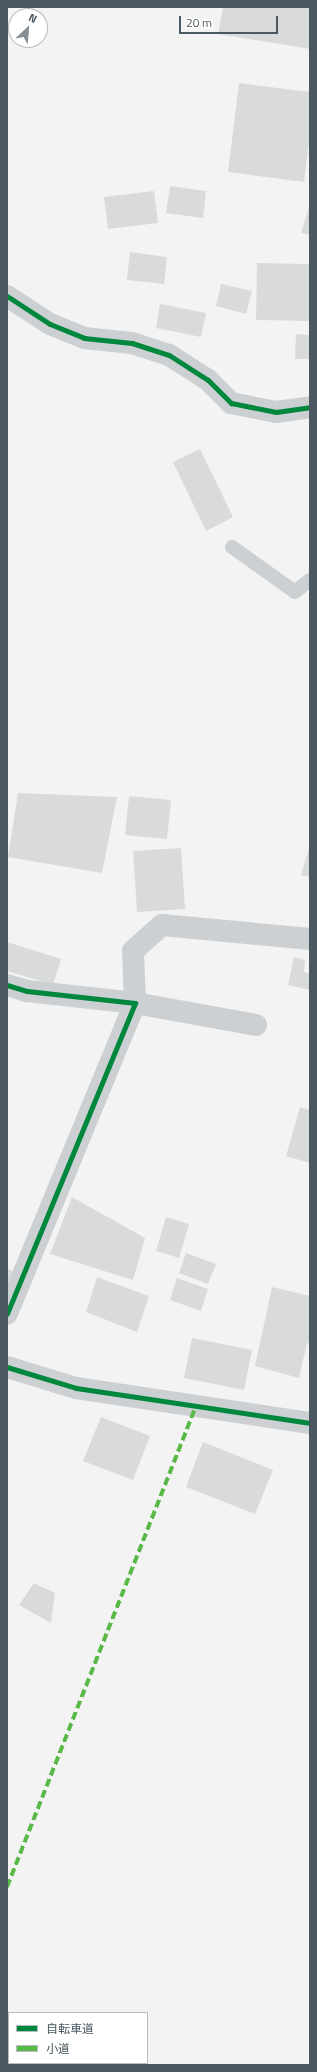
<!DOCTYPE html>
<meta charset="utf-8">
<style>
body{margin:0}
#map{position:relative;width:317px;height:2072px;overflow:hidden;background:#f3f3f3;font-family:"Titillium Web","Noto Sans JP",sans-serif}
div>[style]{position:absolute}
.building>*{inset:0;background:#d9dbdb}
.service>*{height:14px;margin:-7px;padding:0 7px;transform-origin:7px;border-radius:7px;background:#cdd0d2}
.minor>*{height:22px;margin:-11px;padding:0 11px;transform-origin:11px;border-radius:11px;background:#cdd0d2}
.quiet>*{height:4px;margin-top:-2px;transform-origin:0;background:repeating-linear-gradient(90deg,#58b947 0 8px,transparent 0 12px)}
.cycleway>*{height:5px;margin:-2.5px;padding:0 2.5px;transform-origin:2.5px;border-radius:2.5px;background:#00873e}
span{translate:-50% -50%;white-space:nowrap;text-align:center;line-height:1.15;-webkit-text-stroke:3.5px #fff;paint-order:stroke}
.frame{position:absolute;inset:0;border:8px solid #495861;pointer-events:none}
.legend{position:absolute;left:8px;top:2012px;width:140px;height:52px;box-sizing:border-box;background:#fff;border:1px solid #b6bcc0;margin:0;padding:5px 7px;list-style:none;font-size:12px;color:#495861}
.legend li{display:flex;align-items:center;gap:8px;height:20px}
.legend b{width:20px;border:1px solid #b6bcc0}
.north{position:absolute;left:8px;top:8px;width:40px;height:40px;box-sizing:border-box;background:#fff;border:1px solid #b6bcc0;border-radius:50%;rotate:26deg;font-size:11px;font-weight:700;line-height:16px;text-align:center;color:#495861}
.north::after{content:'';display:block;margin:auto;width:14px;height:18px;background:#848e94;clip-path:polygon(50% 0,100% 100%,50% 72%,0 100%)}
.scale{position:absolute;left:179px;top:16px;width:99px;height:18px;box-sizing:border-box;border:2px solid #495861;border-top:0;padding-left:5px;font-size:12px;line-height:14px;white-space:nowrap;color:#495861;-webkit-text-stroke:3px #fff;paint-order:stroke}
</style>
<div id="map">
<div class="building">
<div style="clip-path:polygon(223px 7px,310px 7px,310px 49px,218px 34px)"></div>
<div style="clip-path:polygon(239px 83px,310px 92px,310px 135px,304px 182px,228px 172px)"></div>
<div style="clip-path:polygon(170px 186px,206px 191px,203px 218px,166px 213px)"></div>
<div style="clip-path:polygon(154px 191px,158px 223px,108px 229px,104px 197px)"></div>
<div style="clip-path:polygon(310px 204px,310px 235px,301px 233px)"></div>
<div style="clip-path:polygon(130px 252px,167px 257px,164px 284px,127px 280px)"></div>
<div style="clip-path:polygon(257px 263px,310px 264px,310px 321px,256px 320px)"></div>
<div style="clip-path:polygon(221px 284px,252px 291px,246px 314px,216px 306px)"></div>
<div style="clip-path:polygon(160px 304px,206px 313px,201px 337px,156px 328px)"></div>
<div style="clip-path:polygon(296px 334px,310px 335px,310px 359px,295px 359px)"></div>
<div style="clip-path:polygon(200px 449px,233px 517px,206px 531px,173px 462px)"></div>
<div style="clip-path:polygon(18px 793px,117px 797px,102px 873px,8px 857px)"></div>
<div style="clip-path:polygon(129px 796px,171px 800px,167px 839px,125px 835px)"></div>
<div style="clip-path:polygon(310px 845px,310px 877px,301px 875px)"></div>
<div style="clip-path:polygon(181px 848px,185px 909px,137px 912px,133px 851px)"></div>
<div style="clip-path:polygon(7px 942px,61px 959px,53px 985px,7px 971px)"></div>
<div style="clip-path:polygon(294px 957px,305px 960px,304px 972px,310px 974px,310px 990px,288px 985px)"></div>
<div style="clip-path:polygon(300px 1107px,310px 1110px,310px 1163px,286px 1156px)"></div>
<div style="clip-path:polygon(72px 1197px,145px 1238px,133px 1280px,50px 1254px)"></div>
<div style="clip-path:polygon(166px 1217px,189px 1224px,179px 1258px,156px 1251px)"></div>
<div style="clip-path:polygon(186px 1253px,216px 1264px,208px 1284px,179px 1273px)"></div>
<div style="clip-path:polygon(7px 1268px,15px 1273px,7px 1286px)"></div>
<div style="clip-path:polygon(97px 1277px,149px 1296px,137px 1332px,86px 1312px)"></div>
<div style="clip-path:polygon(177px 1278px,208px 1289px,201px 1311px,170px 1300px)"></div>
<div style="clip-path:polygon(272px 1287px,310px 1296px,310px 1344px,307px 1343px,299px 1378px,255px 1366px)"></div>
<div style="clip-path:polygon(192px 1338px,252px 1350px,244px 1390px,184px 1378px)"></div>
<div style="clip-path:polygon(101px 1417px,150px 1436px,133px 1480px,83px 1461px)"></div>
<div style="clip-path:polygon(203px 1442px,273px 1470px,255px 1514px,186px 1487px)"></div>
<div style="clip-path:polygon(34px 1583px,55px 1593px,51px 1623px,19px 1605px)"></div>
</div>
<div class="service">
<div style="left:232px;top:547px;width:77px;rotate:35.5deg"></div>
<div style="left:295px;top:592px;width:19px;rotate:-39deg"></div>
</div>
<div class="minor">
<div style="left:7px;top:296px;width:51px;rotate:33.1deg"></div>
<div style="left:50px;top:324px;width:37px;rotate:22deg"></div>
<div style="left:84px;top:338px;width:48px;rotate:5.9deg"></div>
<div style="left:132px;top:343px;width:39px;rotate:18deg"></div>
<div style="left:169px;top:355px;width:46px;rotate:32.7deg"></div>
<div style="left:208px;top:380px;width:33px;rotate:45deg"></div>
<div style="left:231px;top:403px;width:46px;rotate:11.3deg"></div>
<div style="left:276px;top:412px;width:34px;rotate:-8deg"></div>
<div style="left:7px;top:985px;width:21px;rotate:17deg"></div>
<div style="left:27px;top:991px;width:109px;rotate:6.3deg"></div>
<div style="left:135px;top:1003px;width:336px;rotate:112.4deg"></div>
<div style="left:256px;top:1025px;width:123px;rotate:-169.7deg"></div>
<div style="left:135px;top:1003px;width:52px;rotate:-92.2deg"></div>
<div style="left:133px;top:951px;width:39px;rotate:-42deg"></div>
<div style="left:162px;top:925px;width:149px;rotate:5.4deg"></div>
<div style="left:7px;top:1367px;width:72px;rotate:16.9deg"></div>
<div style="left:76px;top:1388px;width:237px;rotate:8.5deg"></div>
</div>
<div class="quiet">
<div style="left:7px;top:1887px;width:517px;rotate:-68.55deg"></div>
</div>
<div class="cycleway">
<div style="left:7px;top:296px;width:51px;rotate:33.1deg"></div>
<div style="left:50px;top:324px;width:37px;rotate:22deg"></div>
<div style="left:84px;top:338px;width:48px;rotate:5.9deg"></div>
<div style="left:132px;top:343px;width:39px;rotate:18deg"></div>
<div style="left:169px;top:355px;width:46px;rotate:32.7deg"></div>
<div style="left:208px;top:380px;width:33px;rotate:45deg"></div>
<div style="left:231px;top:403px;width:46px;rotate:11.3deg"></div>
<div style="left:276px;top:412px;width:34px;rotate:-8deg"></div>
<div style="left:7px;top:985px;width:21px;rotate:17deg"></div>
<div style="left:27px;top:991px;width:109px;rotate:6.3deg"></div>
<div style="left:135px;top:1003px;width:336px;rotate:112.4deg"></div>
<div style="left:7px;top:1367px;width:72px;rotate:16.9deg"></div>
<div style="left:76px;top:1388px;width:237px;rotate:8.5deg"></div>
</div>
<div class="frame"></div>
<ul class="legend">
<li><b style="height:5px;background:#00873e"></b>自転車道</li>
<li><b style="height:5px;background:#58b947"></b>小道</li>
</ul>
<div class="north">N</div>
<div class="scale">20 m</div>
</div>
